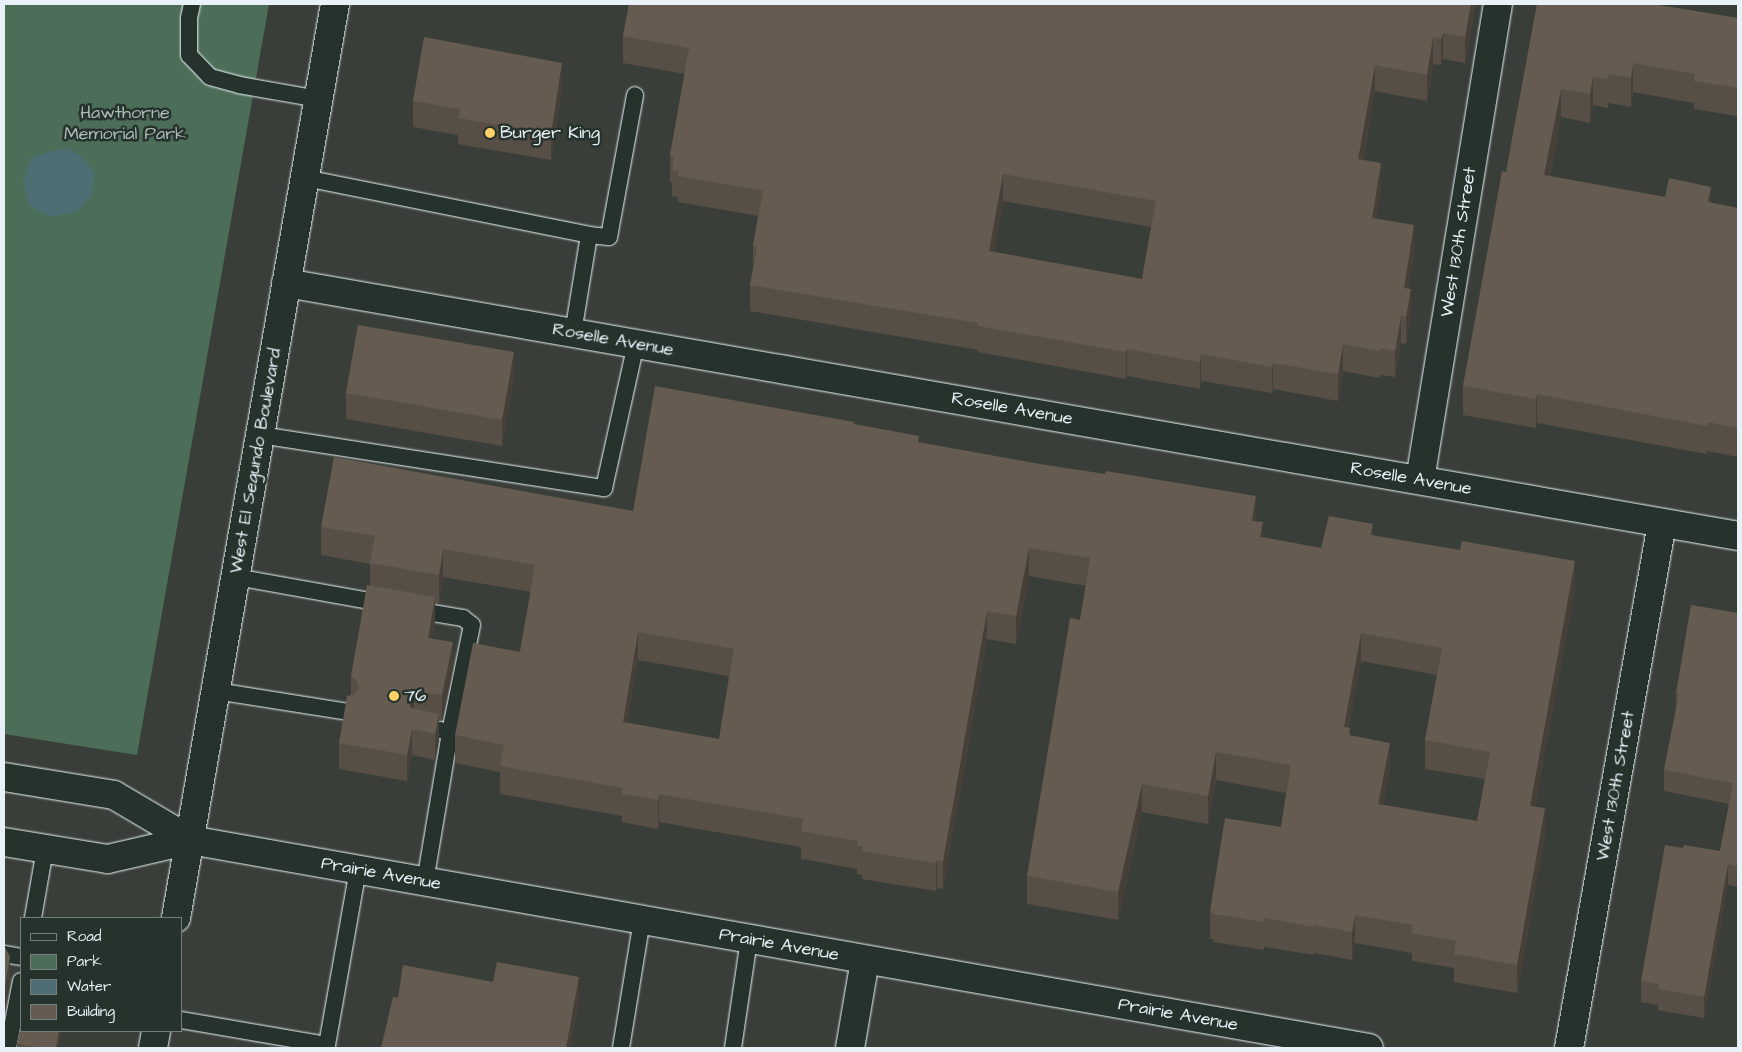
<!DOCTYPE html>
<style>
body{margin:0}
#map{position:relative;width:1742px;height:1052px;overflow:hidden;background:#393f38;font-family:"Architects Daughter",sans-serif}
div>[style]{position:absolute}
.green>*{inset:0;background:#4c6e58}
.water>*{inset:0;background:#4e6e74}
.roads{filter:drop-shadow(0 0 1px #e8f1f8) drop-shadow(0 0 1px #e8f1f8)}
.service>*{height:16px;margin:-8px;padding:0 8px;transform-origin:8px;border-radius:8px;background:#26332d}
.minor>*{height:28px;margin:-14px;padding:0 14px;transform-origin:14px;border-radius:14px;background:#26332d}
.secondary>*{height:28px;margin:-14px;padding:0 14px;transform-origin:14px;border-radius:14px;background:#26332d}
.primary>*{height:28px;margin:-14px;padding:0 14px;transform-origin:14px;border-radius:14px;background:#26332d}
.wall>*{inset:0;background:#574e45}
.shaded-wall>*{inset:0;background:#474038}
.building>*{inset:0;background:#655b50}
.dots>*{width:14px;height:14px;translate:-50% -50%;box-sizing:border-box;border:2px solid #26332d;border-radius:50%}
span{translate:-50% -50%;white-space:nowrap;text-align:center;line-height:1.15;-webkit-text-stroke:5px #26332d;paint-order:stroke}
.park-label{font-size:18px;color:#aabdb8}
.poi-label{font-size:18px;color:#e8f1f8}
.left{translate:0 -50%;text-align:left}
.street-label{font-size:18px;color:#e8f1f8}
.frame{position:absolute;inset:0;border:5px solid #e8f1f8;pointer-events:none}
.legend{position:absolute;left:20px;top:917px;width:162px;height:115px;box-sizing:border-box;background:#26332d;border:1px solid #747f7e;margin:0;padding:6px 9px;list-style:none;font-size:15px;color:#e8f1f8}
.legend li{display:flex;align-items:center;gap:10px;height:25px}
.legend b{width:25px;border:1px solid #747f7e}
</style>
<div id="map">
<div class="green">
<div style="clip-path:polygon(4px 4px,269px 4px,137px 755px,4px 734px)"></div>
</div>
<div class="water">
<div style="clip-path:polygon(68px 148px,83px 158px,95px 174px,91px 196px,77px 212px,52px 217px,29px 206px,23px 181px,31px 158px,48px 152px)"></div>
</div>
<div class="roads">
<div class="service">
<div style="left:192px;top:4px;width:14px;rotate:102deg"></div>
<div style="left:189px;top:18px;width:37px;rotate:90deg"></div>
<div style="left:189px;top:55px;width:30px;rotate:46deg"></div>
<div style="left:210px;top:77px;width:30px;rotate:15deg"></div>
<div style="left:239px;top:85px;width:80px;rotate:10deg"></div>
<div style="left:305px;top:178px;width:290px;rotate:11.3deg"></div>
<div style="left:589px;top:235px;width:20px;rotate:6deg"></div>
<div style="left:609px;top:237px;width:144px;rotate:-79.6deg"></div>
<div style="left:573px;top:333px;width:99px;rotate:-80.7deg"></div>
<div style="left:260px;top:435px;width:348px;rotate:8.8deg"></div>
<div style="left:604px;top:488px;width:148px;rotate:-77.5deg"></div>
<div style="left:236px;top:577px;width:152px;rotate:10.2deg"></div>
<div style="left:415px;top:610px;width:49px;rotate:9.5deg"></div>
<div style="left:463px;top:618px;width:11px;rotate:38deg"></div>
<div style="left:472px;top:625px;width:109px;rotate:101.6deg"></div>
<div style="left:216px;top:691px;width:135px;rotate:9deg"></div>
<div style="left:425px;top:882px;width:152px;rotate:-80.5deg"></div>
<div style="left:450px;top:732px;width:10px;rotate:-169deg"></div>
<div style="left:33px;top:918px;width:70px;rotate:-80.1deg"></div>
<div style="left:4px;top:954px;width:17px;rotate:10deg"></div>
<div style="left:181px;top:1020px;width:148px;rotate:9.7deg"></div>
<div style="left:327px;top:1045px;width:178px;rotate:-80deg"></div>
<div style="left:8px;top:1048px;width:68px;rotate:-79deg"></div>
<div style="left:621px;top:1048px;width:130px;rotate:-80.7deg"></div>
<div style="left:733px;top:1048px;width:109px;rotate:-81.6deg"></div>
</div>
<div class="minor">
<div style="left:286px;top:283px;width:1474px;rotate:9.88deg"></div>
<div style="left:1420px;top:480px;width:482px;rotate:-80.7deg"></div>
<div style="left:850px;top:1048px;width:89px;rotate:-80.3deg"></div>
<div style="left:1569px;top:1048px;width:533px;rotate:-79.95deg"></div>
</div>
<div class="secondary">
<div style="left:4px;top:777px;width:111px;rotate:9.3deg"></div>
<div style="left:114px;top:795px;width:88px;rotate:30.6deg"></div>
<div style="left:190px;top:840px;width:1197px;rotate:10.01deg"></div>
<div style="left:4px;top:842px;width:105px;rotate:9.3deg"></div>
<div style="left:108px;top:859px;width:84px;rotate:-13deg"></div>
</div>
<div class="primary">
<div style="left:176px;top:918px;width:928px;rotate:-80.13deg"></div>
<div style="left:153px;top:1048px;width:17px;rotate:-80deg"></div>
</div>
</div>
<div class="wall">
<div style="clip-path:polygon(evenodd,629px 4px,1476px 4px,1465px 63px,1443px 59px,1441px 65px,1433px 64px,1427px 101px,1375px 91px,1363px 160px,1381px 189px,1376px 218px,1414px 252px,1408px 288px,1411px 315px,1406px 344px,1401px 343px,1395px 377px,1380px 375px,1380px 378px,1343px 371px,1338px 401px,1273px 389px,1272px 393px,1201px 381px,1200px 389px,1127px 376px,1126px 379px,978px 352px,978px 350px,750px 311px,750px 285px,753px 272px,753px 246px,758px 216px,678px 202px,678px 197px,672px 196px,672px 182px,670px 182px,670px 155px,685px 74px,623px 63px,623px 36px,629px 4px,1003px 201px,1151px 227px,1142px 279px,994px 252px,1003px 201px)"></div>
<div style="clip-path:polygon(1537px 4px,1738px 18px,1738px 142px,1737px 142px,1737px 116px,1694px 109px,1694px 103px,1633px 92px,1631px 107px,1608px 103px,1608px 108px,1593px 105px,1590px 123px,1561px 117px,1550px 176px,1665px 197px,1711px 203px,1738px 208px,1738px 457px,1707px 451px,1707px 454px,1537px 423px,1536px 428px,1463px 415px,1463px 386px,1506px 172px)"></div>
<div style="clip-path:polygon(562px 89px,551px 160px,458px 144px,458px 135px,413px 127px,413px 101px)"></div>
<div style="clip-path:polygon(514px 378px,502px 446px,346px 419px,346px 393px)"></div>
<div style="clip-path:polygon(evenodd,854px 424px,919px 443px,1256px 521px,1263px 537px,1321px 548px,1373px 535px,1575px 590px,1535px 807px,1545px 836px,1517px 993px,1454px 982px,1454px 968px,1412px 961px,1412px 953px,1355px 943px,1352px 960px,1314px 953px,1314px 955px,1264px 947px,1264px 950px,1213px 942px,1213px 939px,1210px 939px,1210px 911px,1281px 827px,1286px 793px,1216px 780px,1208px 824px,1142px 812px,1118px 920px,1027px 904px,1027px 876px,1080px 620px,1086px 586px,1029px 576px,1016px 644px,987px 639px,943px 889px,937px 888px,936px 891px,862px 879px,862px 875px,857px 874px,857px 869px,801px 859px,801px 847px,659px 822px,658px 829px,622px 822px,622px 816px,500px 794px,500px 772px,455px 763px,455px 735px,520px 652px,531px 592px,443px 577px,439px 603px,435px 603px,435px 623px,432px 638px,453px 668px,442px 720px,439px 720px,439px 740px,435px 760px,412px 755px,407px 781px,339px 769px,339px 743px,351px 695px,351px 676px,370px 586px,370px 564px,321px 555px,321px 527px,633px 511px,854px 424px,638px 660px,729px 676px,719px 739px,627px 723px,638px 660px,854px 424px,1361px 661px,1437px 675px,1425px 740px,1425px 769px,1485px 779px,1477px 821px,1383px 805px,1390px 771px,1350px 736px,1349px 728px,1361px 661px)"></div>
<div style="clip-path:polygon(1738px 613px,1738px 887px,1728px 885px,1704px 1018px,1658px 1010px,1658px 1005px,1641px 1002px,1641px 981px,1683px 848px,1720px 851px,1729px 804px,1664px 791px,1664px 770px,1676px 707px,1676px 693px)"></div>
<div style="clip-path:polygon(61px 1031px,58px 1048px,17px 1048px,17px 1044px)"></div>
</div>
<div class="shaded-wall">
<div style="clip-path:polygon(1471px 4px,1476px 4px,1465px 63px,1465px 37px)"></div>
<div style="clip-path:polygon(1443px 33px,1443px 59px,1441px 65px,1441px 39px)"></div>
<div style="clip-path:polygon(1433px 37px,1433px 64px,1427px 101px,1427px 75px)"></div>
<div style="clip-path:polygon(562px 63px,562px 89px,551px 160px,551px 134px)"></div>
<div style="clip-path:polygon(1633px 63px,1633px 92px,1631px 107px,1631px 78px)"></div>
<div style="clip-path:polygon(1375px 65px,1375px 91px,1358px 185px,1358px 159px)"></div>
<div style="clip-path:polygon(1593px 77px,1593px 105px,1590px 123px,1590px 94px)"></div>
<div style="clip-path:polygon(1561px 89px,1561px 117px,1544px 204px,1544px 175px)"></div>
<div style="clip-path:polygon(1381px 163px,1381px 189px,1372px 244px,1372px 218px)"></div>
<div style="clip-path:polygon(1003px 174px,1003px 201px,989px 278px,989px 251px)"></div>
<div style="clip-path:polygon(1711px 187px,1711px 216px,1708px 202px)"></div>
<div style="clip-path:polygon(1414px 225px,1414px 252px,1404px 314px,1404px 288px)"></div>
<div style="clip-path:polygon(1411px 289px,1411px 315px,1406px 344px,1406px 317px)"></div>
<div style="clip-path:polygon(1401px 316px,1401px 343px,1395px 377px,1395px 351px)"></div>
<div style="clip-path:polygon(1343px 344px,1343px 371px,1338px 401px,1338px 374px)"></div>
<div style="clip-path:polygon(1127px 349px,1127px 376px,1126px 379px,1126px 352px)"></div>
<div style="clip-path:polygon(514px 352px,514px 378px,502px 446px,502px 420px)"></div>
<div style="clip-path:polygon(1201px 354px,1201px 381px,1200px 389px,1200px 362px)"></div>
<div style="clip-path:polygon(1273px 363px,1273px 389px,1272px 393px,1272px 367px)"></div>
<div style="clip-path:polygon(1537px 394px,1537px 423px,1536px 428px,1536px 399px)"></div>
<div style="clip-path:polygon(1256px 496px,1256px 524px,1252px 521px)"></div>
<div style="clip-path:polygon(1263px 522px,1263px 550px,1260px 537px)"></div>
<div style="clip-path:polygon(1029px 548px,1029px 576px,1016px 644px,1016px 616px)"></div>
<div style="clip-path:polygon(443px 549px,443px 577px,439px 603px,439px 575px)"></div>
<div style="clip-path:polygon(1575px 561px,1575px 590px,1530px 834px,1530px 806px)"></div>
<div style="clip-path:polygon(435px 597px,435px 623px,428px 664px,428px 638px)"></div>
<div style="clip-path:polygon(987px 611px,987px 639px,943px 889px,943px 861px)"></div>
<div style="clip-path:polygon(638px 632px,638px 660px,623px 750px,623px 722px)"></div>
<div style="clip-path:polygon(1361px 633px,1361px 661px,1344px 755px,1344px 727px)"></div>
<div style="clip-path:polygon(453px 642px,453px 668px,442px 720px,442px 695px)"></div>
<div style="clip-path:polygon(414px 691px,414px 716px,407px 699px)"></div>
<div style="clip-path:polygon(439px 714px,439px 740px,435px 760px,435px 734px)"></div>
<div style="clip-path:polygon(412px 729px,412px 755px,407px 781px,407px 755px)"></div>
<div style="clip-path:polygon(1390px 743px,1390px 771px,1378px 832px,1378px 804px)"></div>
<div style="clip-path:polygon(1216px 752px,1216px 780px,1208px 824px,1208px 796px)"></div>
<div style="clip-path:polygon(1142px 784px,1142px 812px,1118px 920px,1118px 892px)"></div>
<div style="clip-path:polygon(659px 794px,659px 822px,658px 829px,658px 800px)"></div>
<div style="clip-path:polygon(1545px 808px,1545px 836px,1517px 993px,1517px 965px)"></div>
<div style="clip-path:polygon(937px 860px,937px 888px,936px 891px,936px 863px)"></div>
<div style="clip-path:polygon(1728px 864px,1728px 885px,1704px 1018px,1704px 997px)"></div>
<div style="clip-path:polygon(1355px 915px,1355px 943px,1352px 960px,1352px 932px)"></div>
<div style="clip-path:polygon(10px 957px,10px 983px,4px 1017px,4px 992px)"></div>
<div style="clip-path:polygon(579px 977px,579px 1003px,570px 1048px,566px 1048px)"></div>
<div style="clip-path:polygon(59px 1031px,61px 1031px,58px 1048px,56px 1048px)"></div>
</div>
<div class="building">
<div style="clip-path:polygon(evenodd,629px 4px,1471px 4px,1465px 37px,1443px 33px,1441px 39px,1433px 37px,1427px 75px,1375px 65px,1358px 159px,1381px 163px,1372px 218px,1414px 225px,1404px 288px,1411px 289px,1406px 317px,1401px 316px,1395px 351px,1380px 348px,1380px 351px,1343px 344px,1338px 374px,1273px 363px,1272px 367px,1201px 354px,1200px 362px,1127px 349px,1126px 352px,978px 326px,978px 323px,750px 285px,757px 247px,753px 246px,763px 191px,678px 176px,679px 171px,672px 170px,674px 156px,670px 155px,689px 48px,623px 36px,629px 4px,1003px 174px,1156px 201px,1142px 279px,989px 251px,1003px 174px)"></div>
<div style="clip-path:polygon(1537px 4px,1641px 4px,1649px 5px,1650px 4px,1653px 4px,1738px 18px,1738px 88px,1694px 81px,1695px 74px,1633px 63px,1631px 78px,1608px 74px,1608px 79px,1593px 77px,1590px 94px,1561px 89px,1544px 175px,1665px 197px,1669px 178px,1711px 187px,1708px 202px,1738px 208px,1738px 428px,1707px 422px,1707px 426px,1537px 394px,1536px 399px,1463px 386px,1502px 171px,1506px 172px)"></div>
<div style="clip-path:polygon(424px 37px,562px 63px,551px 134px,458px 118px,460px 109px,413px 101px)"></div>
<div style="clip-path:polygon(1738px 99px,1738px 114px,1737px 113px)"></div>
<div style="clip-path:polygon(358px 325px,514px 352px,502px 420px,346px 393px)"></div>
<div style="clip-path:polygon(evenodd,655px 386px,854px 422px,854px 424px,919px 436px,918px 442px,1040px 464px,1105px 474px,1106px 471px,1256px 496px,1252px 521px,1263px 522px,1260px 537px,1321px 548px,1329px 516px,1373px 524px,1371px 535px,1460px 550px,1462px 541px,1575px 561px,1530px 806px,1545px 808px,1517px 965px,1454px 954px,1456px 941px,1412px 933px,1413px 925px,1355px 915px,1352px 932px,1314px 925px,1314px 927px,1264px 918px,1264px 922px,1213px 914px,1213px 911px,1210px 911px,1225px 818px,1281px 827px,1291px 765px,1216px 752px,1208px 796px,1142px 784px,1118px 892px,1027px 876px,1070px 618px,1080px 620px,1090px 558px,1029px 548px,1016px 616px,987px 611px,943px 861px,937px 860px,936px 863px,862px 851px,863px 847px,857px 846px,858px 841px,801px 831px,803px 819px,659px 794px,658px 800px,622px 794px,623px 788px,500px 766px,504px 745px,455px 735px,473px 643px,520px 652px,535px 565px,443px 549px,439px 575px,370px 563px,375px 536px,321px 527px,334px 457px,633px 511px,655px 386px,638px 632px,734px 649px,719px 739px,623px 722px,638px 632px,655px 386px,1361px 633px,1442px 648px,1425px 740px,1490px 752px,1477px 821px,1378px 804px,1390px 743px,1349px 735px,1350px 728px,1344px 727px,1361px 633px)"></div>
<div style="clip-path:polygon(367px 585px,435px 597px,428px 638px,453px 642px,442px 695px,414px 691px,407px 699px,411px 708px,439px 714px,435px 734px,412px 729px,407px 755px,339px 743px,347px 696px,353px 695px,359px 688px,358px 682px,351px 676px)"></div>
<div style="clip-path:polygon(1691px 605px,1738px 613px,1738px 866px,1728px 864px,1704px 997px,1658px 989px,1659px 984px,1641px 981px,1665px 845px,1683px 848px,1684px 845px,1720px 851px,1733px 783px,1664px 770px,1679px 694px,1676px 693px)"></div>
<div style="clip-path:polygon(4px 945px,10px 957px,4px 992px)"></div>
<div style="clip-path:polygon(497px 962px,579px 977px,566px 1048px,381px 1048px,393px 997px,398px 998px,403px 965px,493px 982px)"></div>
<div style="clip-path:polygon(21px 1024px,21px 1031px,59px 1031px,56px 1048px,41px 1048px,17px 1044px)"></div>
</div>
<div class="dots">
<div style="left:490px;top:133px;background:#ffd166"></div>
<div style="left:394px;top:696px;background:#ffd166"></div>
</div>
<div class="park-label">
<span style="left:125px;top:124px">Hawthorne<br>Memorial Park</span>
</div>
<div class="poi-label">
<span class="left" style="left:500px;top:133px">Burger King</span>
<span class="left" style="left:404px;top:696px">76</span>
</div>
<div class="street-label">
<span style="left:1459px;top:242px;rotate:-81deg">West 130th Street</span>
<span style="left:613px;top:340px;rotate:10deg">Roselle Avenue</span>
<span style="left:1012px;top:409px;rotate:10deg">Roselle Avenue</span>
<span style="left:256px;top:461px;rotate:-80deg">West El Segundo Boulevard</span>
<span style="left:1411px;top:479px;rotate:10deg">Roselle Avenue</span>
<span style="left:1616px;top:786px;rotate:-80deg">West 130th Street</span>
<span style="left:381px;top:874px;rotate:10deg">Prairie Avenue</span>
<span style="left:779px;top:945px;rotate:10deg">Prairie Avenue</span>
<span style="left:1178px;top:1015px;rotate:10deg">Prairie Avenue</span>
</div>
<div class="frame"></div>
<ul class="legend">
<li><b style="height:6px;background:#26332d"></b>Road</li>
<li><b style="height:14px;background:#4c6e58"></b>Park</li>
<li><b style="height:14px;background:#4e6e74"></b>Water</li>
<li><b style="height:14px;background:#655b50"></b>Building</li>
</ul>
</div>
